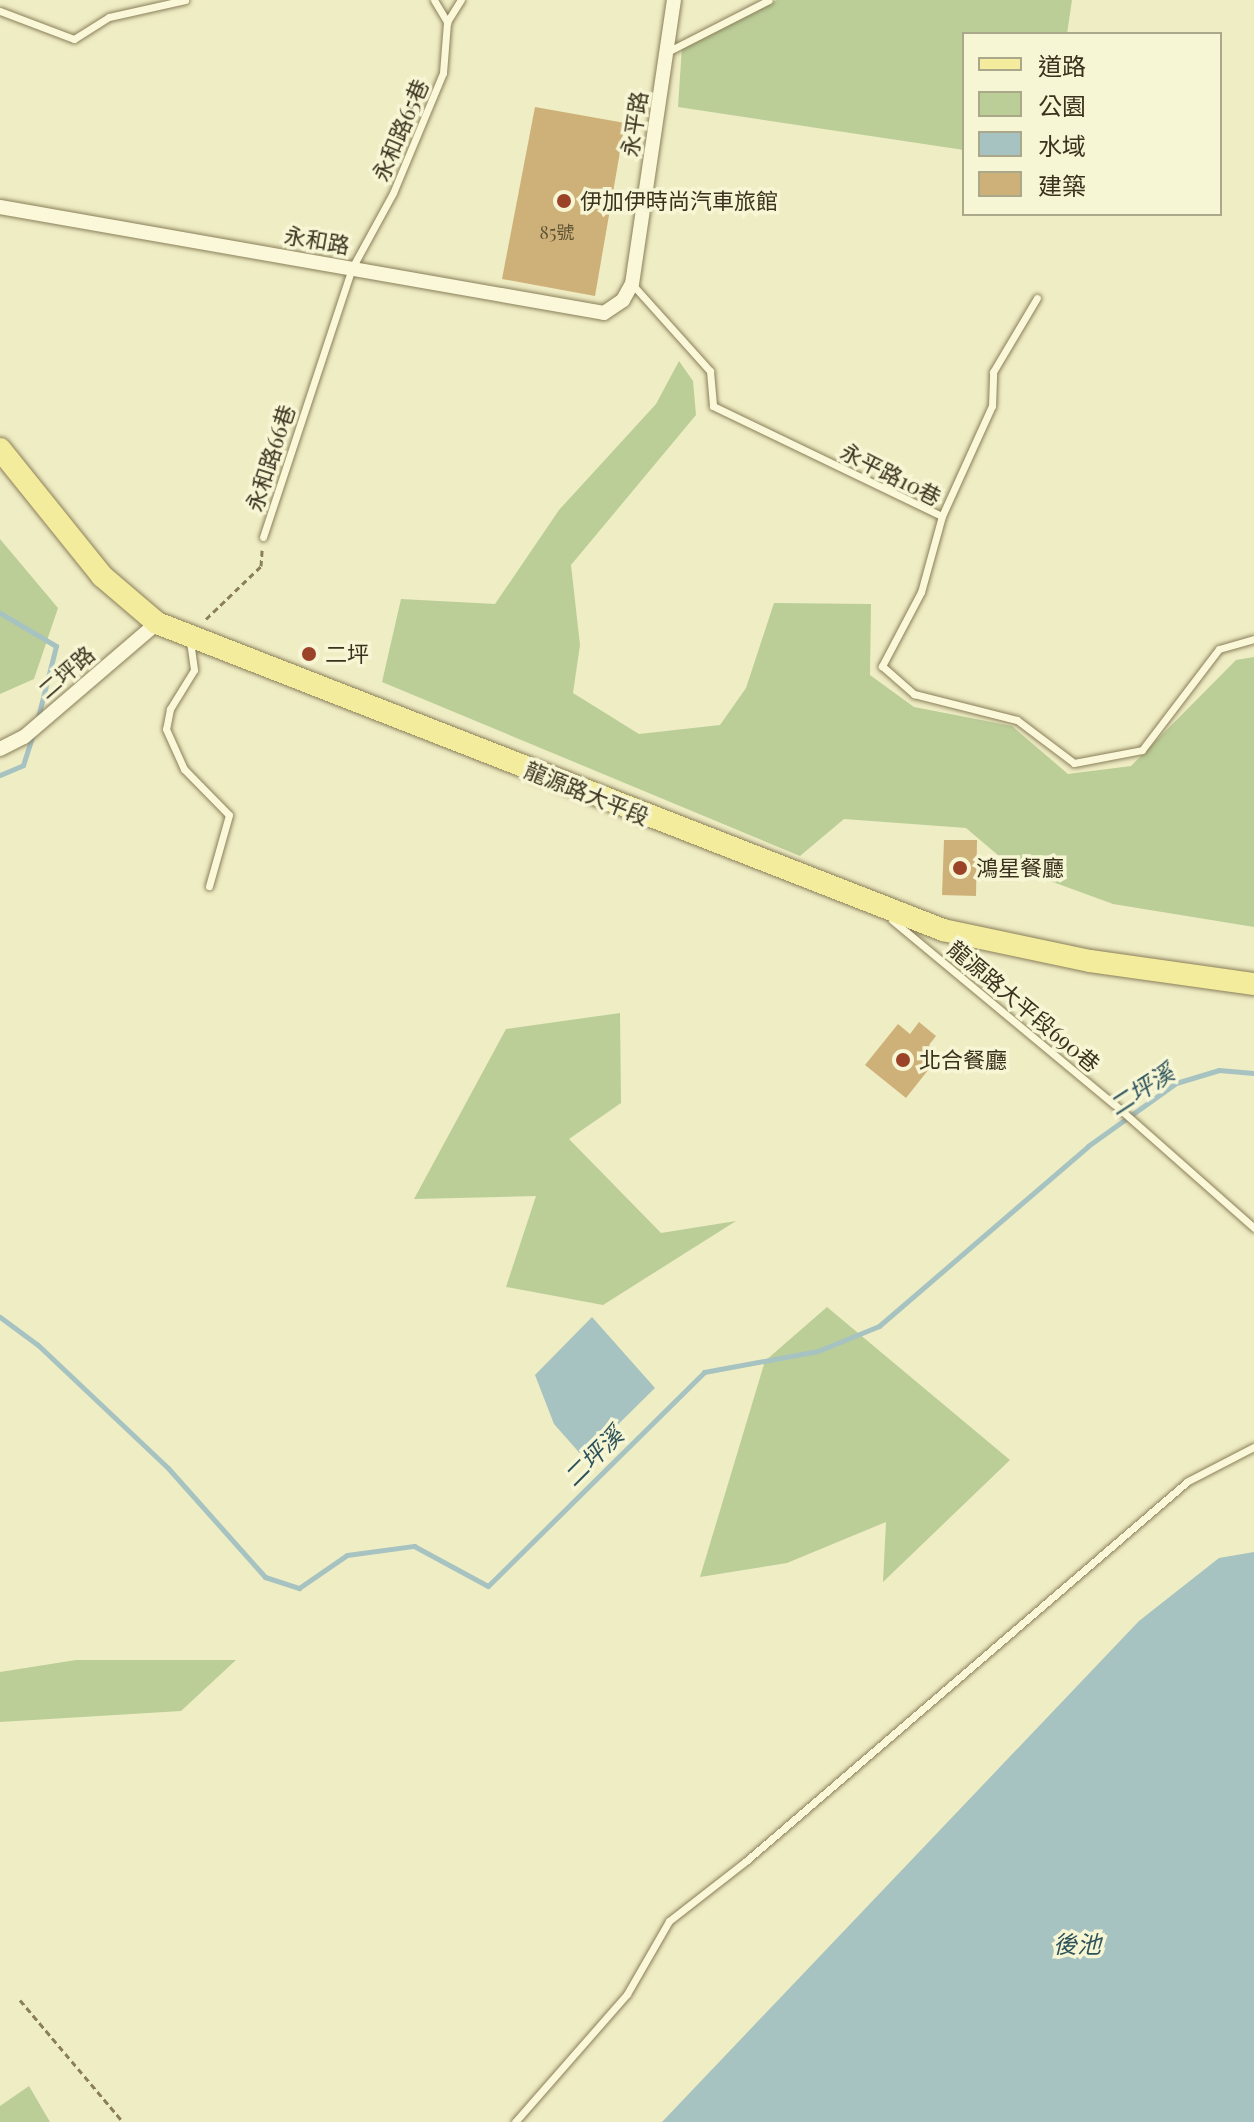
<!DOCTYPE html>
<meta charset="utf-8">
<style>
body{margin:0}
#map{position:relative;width:1254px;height:2122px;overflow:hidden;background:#efedc4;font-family:"Playfair Display","Noto Sans TC",serif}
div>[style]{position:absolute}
.green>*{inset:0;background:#bbce98}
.water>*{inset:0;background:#a6c2c1}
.stream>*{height:5px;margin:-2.5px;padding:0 2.5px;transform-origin:2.5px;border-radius:2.5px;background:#a6c2c1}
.building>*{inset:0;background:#ceb179}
.path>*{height:3px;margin-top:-1.5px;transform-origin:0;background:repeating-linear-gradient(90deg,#8a7f5a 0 6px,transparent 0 10px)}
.roads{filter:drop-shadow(0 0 2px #8a7f5a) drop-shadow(0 0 2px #8a7f5a)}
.service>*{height:7px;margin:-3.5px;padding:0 3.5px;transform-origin:3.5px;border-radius:3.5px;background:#faf8d8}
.minor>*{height:14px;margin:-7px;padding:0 7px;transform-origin:7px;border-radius:7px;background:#faf8d8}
.primary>*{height:22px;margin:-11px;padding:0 11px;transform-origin:11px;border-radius:11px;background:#f3ec9c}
.dots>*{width:22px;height:22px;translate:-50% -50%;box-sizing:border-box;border:4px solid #f6f5d4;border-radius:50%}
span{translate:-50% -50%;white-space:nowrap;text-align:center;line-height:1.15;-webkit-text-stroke:7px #f6f5d4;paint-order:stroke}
.number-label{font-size:18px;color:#5f5235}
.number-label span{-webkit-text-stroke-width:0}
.street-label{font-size:22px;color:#3a321e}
.poi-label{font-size:22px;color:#3a321e}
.left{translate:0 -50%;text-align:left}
.water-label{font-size:24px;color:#2d525a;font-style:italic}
.legend{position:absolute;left:962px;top:32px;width:260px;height:184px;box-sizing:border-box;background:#f6f5d4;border:2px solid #aba78b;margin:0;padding:10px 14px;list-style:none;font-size:24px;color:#3a321e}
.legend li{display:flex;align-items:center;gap:16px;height:40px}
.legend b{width:40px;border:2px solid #aba78b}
</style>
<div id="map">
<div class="green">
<div style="clip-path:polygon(777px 0,1072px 0,1067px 34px,964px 34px,964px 150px,678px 107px,682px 46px)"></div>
<div style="clip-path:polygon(679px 361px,693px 381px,696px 415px,571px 565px,580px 645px,573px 693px,639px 734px,720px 725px,746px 688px,774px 603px,871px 604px,870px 675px,914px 707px,1012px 726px,1068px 774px,1131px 766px,1236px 660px,1254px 657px,1254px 927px,1113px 904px,1012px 867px,966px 828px,844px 819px,800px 856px,382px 682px,401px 599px,495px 604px,559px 510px,656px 404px)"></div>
<div style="clip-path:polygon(0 539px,58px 608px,34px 679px,0 694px)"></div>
<div style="clip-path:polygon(620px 1013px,621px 1103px,569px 1139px,661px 1233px,736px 1221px,603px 1305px,506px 1287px,536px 1196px,414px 1199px,506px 1029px)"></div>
<div style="clip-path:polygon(827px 1307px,1010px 1460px,883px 1582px,886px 1522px,787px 1563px,700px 1577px,765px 1361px)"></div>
<div style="clip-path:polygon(76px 1660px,236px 1660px,181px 1711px,0 1722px,0 1672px)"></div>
<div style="clip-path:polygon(29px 2086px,50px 2122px,0 2122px,0 2106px)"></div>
</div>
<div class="water">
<div style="clip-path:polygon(592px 1317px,655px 1388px,584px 1458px,554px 1424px,535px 1375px)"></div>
<div style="clip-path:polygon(1254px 1552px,1254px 2122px,662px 2122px,1139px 1621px,1219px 1558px)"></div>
</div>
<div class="stream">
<div style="left:0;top:613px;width:65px;rotate:30.5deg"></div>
<div style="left:56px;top:646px;width:77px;rotate:104.2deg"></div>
<div style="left:0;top:775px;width:25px;rotate:-23deg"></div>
<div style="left:23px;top:765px;width:32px;rotate:-72deg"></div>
<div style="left:0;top:1317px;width:47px;rotate:36.4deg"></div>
<div style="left:38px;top:1345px;width:179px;rotate:43.4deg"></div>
<div style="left:168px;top:1468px;width:146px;rotate:48.3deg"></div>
<div style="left:265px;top:1577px;width:36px;rotate:18deg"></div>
<div style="left:299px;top:1588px;width:58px;rotate:-34.5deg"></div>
<div style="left:347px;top:1555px;width:68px;rotate:-7.7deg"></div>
<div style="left:414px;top:1546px;width:84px;rotate:28.4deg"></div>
<div style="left:488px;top:1586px;width:304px;rotate:-44.7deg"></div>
<div style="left:704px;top:1372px;width:116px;rotate:-10.4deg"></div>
<div style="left:818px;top:1351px;width:66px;rotate:-22.3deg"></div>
<div style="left:879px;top:1326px;width:276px;rotate:-40.7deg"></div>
<div style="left:1088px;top:1146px;width:108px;rotate:-35.6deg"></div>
<div style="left:1176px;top:1083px;width:45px;rotate:-16.8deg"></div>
<div style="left:1219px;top:1070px;width:35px;rotate:5deg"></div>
</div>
<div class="building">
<div style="clip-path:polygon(535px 107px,625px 123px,595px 296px,502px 279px)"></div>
<div style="clip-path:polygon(944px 840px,977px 840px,976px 896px,942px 895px)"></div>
<div style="clip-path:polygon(919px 1022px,936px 1036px,929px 1045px,940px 1055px,906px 1098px,865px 1065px,898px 1024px,910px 1034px)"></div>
</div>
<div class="path">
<div style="left:206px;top:619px;width:76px;rotate:-43.9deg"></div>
<div style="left:261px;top:566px;width:16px;rotate:-86deg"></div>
<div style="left:20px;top:2000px;width:160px;rotate:49.8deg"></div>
</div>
<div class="roads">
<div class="service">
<div style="left:434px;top:0;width:26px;rotate:59deg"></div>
<div style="left:0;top:11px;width:79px;rotate:20.7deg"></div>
<div style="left:74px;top:39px;width:41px;rotate:-32.2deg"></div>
<div style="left:109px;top:17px;width:78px;rotate:-12.6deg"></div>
<div style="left:667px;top:52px;width:114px;rotate:-27deg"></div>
<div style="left:632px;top:284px;width:117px;rotate:48.1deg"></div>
<div style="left:710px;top:371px;width:35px;rotate:85deg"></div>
<div style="left:713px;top:406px;width:254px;rotate:25.7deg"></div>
<div style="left:942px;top:516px;width:79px;rotate:105.4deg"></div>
<div style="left:921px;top:592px;width:84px;rotate:117.8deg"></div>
<div style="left:882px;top:666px;width:43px;rotate:41.2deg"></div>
<div style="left:914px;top:694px;width:106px;rotate:14.2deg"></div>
<div style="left:1017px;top:720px;width:71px;rotate:37deg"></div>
<div style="left:1074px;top:763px;width:69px;rotate:-10.8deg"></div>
<div style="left:1142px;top:750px;width:127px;rotate:-52.7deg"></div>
<div style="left:1219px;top:649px;width:36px;rotate:-16deg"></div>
<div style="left:942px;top:516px;width:121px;rotate:-65.6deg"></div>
<div style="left:992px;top:406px;width:34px;rotate:-88deg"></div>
<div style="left:993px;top:372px;width:86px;rotate:-59.3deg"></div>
<div style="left:263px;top:537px;width:283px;rotate:-71.7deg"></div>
<div style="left:352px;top:268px;width:85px;rotate:-61.3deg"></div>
<div style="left:393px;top:193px;width:130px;rotate:-67.4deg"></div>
<div style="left:443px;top:73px;width:51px;rotate:-85.5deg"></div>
<div style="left:447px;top:22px;width:26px;rotate:-58deg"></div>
<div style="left:190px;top:641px;width:29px;rotate:82deg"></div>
<div style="left:194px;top:670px;width:46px;rotate:121.6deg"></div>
<div style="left:170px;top:709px;width:20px;rotate:101deg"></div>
<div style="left:166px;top:729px;width:44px;rotate:65.8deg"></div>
<div style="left:184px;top:769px;width:64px;rotate:45.6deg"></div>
<div style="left:229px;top:815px;width:74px;rotate:105.7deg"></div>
<div style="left:892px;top:920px;width:288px;rotate:39.7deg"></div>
<div style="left:1114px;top:1104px;width:187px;rotate:41.5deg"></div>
<div style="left:515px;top:2122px;width:170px;rotate:-48.8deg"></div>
<div style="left:627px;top:1994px;width:84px;rotate:-60.1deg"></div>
<div style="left:669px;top:1921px;width:98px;rotate:-37.9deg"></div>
<div style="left:746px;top:1861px;width:583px;rotate:-40.69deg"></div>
<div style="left:1188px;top:1481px;width:74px;rotate:-27.3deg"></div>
</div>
<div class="minor">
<div style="left:0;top:207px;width:613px;rotate:9.95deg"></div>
<div style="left:604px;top:313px;width:23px;rotate:-34deg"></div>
<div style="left:623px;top:300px;width:18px;rotate:-61deg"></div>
<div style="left:632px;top:284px;width:287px;rotate:-81.6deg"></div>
<div style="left:0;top:749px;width:27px;rotate:-27deg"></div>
<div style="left:24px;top:737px;width:175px;rotate:-40.6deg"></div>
</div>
<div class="primary">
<div style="left:0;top:449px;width:163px;rotate:51.2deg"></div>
<div style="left:102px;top:576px;width:72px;rotate:40.5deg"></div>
<div style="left:157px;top:623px;width:844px;rotate:21.33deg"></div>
<div style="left:943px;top:930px;width:150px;rotate:11.9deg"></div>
<div style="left:1090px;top:961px;width:166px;rotate:8deg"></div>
</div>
</div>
<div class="dots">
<div style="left:564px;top:201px;background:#9b4329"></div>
<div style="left:309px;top:654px;background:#9b4329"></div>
<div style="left:960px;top:868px;background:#9b4329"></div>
<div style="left:903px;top:1060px;background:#9b4329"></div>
</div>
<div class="number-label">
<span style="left:557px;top:232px">85號</span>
</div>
<div class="street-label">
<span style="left:634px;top:124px;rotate:-81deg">永平路</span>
<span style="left:400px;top:130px;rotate:-67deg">永和路65巷</span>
<span style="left:317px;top:240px;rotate:10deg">永和路</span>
<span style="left:270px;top:458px;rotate:-72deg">永和路66巷</span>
<span style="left:891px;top:474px;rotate:27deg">永平路10巷</span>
<span style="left:66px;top:672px;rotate:-41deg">二坪路</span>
<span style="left:587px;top:793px;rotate:22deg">龍源路大平段</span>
<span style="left:1024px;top:1006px;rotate:40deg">龍源路大平段690巷</span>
</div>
<div class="poi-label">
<span class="left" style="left:580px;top:201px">伊加伊時尚汽車旅館</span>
<span class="left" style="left:325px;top:654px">二坪</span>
<span class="left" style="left:976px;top:868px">鴻星餐廳</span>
<span class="left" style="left:919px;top:1060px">北合餐廳</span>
</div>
<div class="water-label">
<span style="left:1141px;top:1089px;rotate:-33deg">二坪溪</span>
<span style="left:593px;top:1456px;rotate:-45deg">二坪溪</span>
<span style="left:1077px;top:1944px">後池</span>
</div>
<ul class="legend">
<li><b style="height:10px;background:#f3ec9c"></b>道路</li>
<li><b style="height:22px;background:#bbce98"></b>公園</li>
<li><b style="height:22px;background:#a6c2c1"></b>水域</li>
<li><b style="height:22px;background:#ceb179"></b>建築</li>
</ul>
</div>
